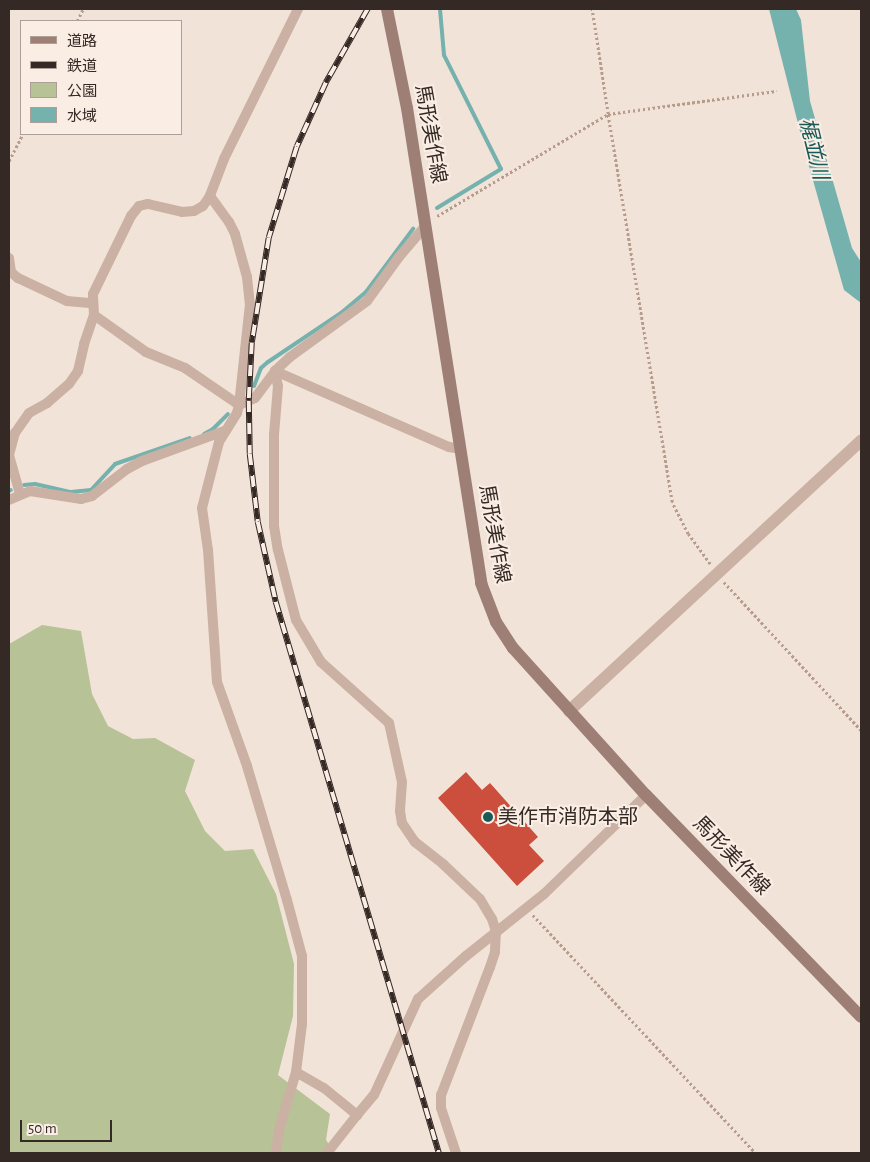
<!DOCTYPE html>
<meta charset="utf-8">
<style>
body{margin:0}
#map{position:relative;width:870px;height:1162px;overflow:hidden;background:#f2e3d8;font-family:"Alegreya Sans","Noto Sans JP",sans-serif}
div>[style]{position:absolute}
.green>*{inset:0;background:#b8c297}
.water>*{inset:0;background:#75b1ad}
.stream>*{height:4px;margin:-2px;padding:0 2px;transform-origin:2px;border-radius:2px;background:#75b1ad}
.building>*{inset:0;background:#cc4e3c}
.path>*{height:2.5px;margin-top:-1.25px;transform-origin:0;background:repeating-linear-gradient(90deg,#b79b8d 0 2.5px,transparent 0 5px)}
.minor>*{height:10px;margin:-5px;padding:0 5px;transform-origin:5px;border-radius:5px;background:#cbb1a3}
.tertiary>*{height:12px;margin:-6px;padding:0 6px;transform-origin:6px;border-radius:6px;background:#cbb1a3}
.secondary>*{height:12px;margin:-6px;padding:0 6px;transform-origin:6px;border-radius:6px;background:#9e7f75}
.rail>*{height:5.5px;margin-top:-2.75px;transform-origin:0;background:repeating-linear-gradient(90deg,#faede4 0 11px,#352926 0 22px);box-sizing:border-box;border-block:1px solid #352926}
.dots>*{width:14px;height:14px;translate:-50% -50%;box-sizing:border-box;border:2px solid #faede4;border-radius:50%}
span{translate:-50% -50%;white-space:nowrap;text-align:center;line-height:1.15;-webkit-text-stroke:4px #faede4;paint-order:stroke}
.street-label{font-size:20px;color:#352926}
.poi-label{font-size:20px;color:#352926}
.left{translate:0 -50%;text-align:left}
.water-label{font-size:21px;color:#195956;font-style:italic}
.frame{position:absolute;inset:0;border:10px solid #352926;pointer-events:none}
.legend{position:absolute;left:20px;top:20px;width:162px;height:115px;box-sizing:border-box;background:#faede4;border:1px solid #ab9f98;margin:0;padding:6px 9px;list-style:none;font-size:15px;color:#352926}
.legend li{display:flex;align-items:center;gap:10px;height:25px}
.legend b{width:25px;border:1px solid #ab9f98}
.scale{position:absolute;left:20px;top:1120px;width:92px;height:22px;box-sizing:border-box;border:2px solid #352926;border-top:0;padding-left:6px;font-size:15px;line-height:18px;white-space:nowrap;color:#352926;-webkit-text-stroke:4px #faede4;paint-order:stroke}
</style>
<div id="map">
<div class="green">
<div style="clip-path:polygon(42px 625px,81px 631px,92px 694px,108px 726px,133px 739px,155px 738px,195px 760px,185px 791px,205px 831px,225px 851px,253px 849px,276px 894px,294px 964px,293px 1016px,278px 1075px,330px 1114px,326px 1140px,335px 1153px,9px 1153px,9px 644px)"></div>
</div>
<div class="water">
<div style="clip-path:polygon(769px 9px,796px 9px,801px 20px,810px 101px,852px 248px,861px 262px,861px 303px,844px 290px,807px 159px)"></div>
</div>
<div class="stream">
<div style="left:437px;top:208px;width:75px;rotate:-31.4deg"></div>
<div style="left:501px;top:169px;width:127px;rotate:-116.6deg"></div>
<div style="left:444px;top:55px;width:46px;rotate:-95deg"></div>
<div style="left:254px;top:386px;width:19px;rotate:-69deg"></div>
<div style="left:261px;top:368px;width:9px;rotate:-41deg"></div>
<div style="left:268px;top:362px;width:88px;rotate:-33.9deg"></div>
<div style="left:341px;top:313px;width:33px;rotate:-40deg"></div>
<div style="left:366px;top:292px;width:79px;rotate:-53.3deg"></div>
<div style="left:204px;top:434px;width:10px;rotate:-29deg"></div>
<div style="left:213px;top:429px;width:21px;rotate:-45deg"></div>
<div style="left:24px;top:485px;width:11px;rotate:-5deg"></div>
<div style="left:35px;top:484px;width:37px;rotate:13deg"></div>
<div style="left:71px;top:492px;width:20px;rotate:-6deg"></div>
<div style="left:91px;top:490px;width:35px;rotate:-47deg"></div>
<div style="left:115px;top:464px;width:79px;rotate:-19.1deg"></div>
<div style="left:9px;top:491px;width:2px;rotate:-27deg"></div>
</div>
<div class="building">
<div style="clip-path:polygon(466px 772px,482px 790px,490px 783px,538px 837px,529px 845px,544px 861px,517px 886px,438px 798px)"></div>
</div>
<div class="path">
<div style="left:77px;top:21px;width:13px;rotate:-63deg"></div>
<div style="left:9px;top:161px;width:30px;rotate:-63deg"></div>
<div style="left:437px;top:216px;width:199px;rotate:-30.8deg"></div>
<div style="left:608px;top:114px;width:106px;rotate:-98.7deg"></div>
<div style="left:710px;top:564px;width:37px;rotate:-126deg"></div>
<div style="left:688px;top:534px;width:36px;rotate:-117deg"></div>
<div style="left:672px;top:502px;width:393px;rotate:-99.4deg"></div>
<div style="left:608px;top:114px;width:170px;rotate:-7.8deg"></div>
<div style="left:724px;top:582px;width:202px;rotate:47.2deg"></div>
<div style="left:533px;top:915px;width:326px;rotate:46.9deg"></div>
</div>
<div class="minor">
<div style="left:298px;top:9px;width:167px;rotate:116.3deg"></div>
<div style="left:224px;top:159px;width:40px;rotate:111deg"></div>
<div style="left:210px;top:196px;width:32px;rotate:54deg"></div>
<div style="left:229px;top:222px;width:13px;rotate:63deg"></div>
<div style="left:235px;top:234px;width:45px;rotate:74.4deg"></div>
<div style="left:247px;top:277px;width:27px;rotate:84deg"></div>
<div style="left:250px;top:304px;width:102px;rotate:96.2deg"></div>
<div style="left:239px;top:405px;width:8px;rotate:104deg"></div>
<div style="left:237px;top:413px;width:34px;rotate:122deg"></div>
<div style="left:219px;top:442px;width:68px;rotate:104.4deg"></div>
<div style="left:202px;top:508px;width:42px;rotate:81.9deg"></div>
<div style="left:208px;top:550px;width:132px;rotate:86.1deg"></div>
<div style="left:217px;top:682px;width:89px;rotate:70.3deg"></div>
<div style="left:247px;top:766px;width:140px;rotate:73.4deg"></div>
<div style="left:287px;top:900px;width:58px;rotate:75deg"></div>
<div style="left:302px;top:956px;width:68px;rotate:90deg"></div>
<div style="left:302px;top:1024px;width:48px;rotate:97.1deg"></div>
<div style="left:296px;top:1072px;width:32px;rotate:30deg"></div>
<div style="left:324px;top:1088px;width:43px;rotate:39.3deg"></div>
<div style="left:357px;top:1115px;width:48px;rotate:128.3deg"></div>
<div style="left:9px;top:258px;width:14px;rotate:82deg"></div>
<div style="left:11px;top:272px;width:9px;rotate:41deg"></div>
<div style="left:18px;top:278px;width:54px;rotate:25.1deg"></div>
<div style="left:67px;top:301px;width:25px;rotate:5deg"></div>
<div style="left:94px;top:315px;width:64px;rotate:35.4deg"></div>
<div style="left:146px;top:352px;width:42px;rotate:22.3deg"></div>
<div style="left:185px;top:368px;width:65px;rotate:34.4deg"></div>
<div style="left:239px;top:405px;width:17px;rotate:-24deg"></div>
<div style="left:255px;top:398px;width:34px;rotate:-53deg"></div>
<div style="left:275px;top:371px;width:21px;rotate:-43deg"></div>
<div style="left:290px;top:357px;width:95px;rotate:-36deg"></div>
<div style="left:367px;top:301px;width:54px;rotate:-54deg"></div>
<div style="left:399px;top:257px;width:42px;rotate:-49.8deg"></div>
<div style="left:275px;top:371px;width:15px;rotate:79deg"></div>
<div style="left:278px;top:386px;width:49px;rotate:94.7deg"></div>
<div style="left:274px;top:435px;width:91px;rotate:90deg"></div>
<div style="left:274px;top:526px;width:24px;rotate:81deg"></div>
<div style="left:278px;top:550px;width:72px;rotate:75.6deg"></div>
<div style="left:296px;top:620px;width:49px;rotate:59.2deg"></div>
<div style="left:321px;top:662px;width:91px;rotate:41.9deg"></div>
<div style="left:389px;top:723px;width:60px;rotate:77.6deg"></div>
<div style="left:402px;top:782px;width:29px;rotate:94deg"></div>
<div style="left:400px;top:811px;width:12px;rotate:81deg"></div>
<div style="left:402px;top:823px;width:23px;rotate:56deg"></div>
<div style="left:415px;top:842px;width:36px;rotate:38deg"></div>
<div style="left:443px;top:864px;width:51px;rotate:43.4deg"></div>
<div style="left:480px;top:899px;width:23px;rotate:59deg"></div>
<div style="left:492px;top:919px;width:13px;rotate:72deg"></div>
<div style="left:496px;top:931px;width:21px;rotate:93deg"></div>
<div style="left:495px;top:952px;width:16px;rotate:108deg"></div>
<div style="left:490px;top:967px;width:137px;rotate:110.9deg"></div>
<div style="left:441px;top:1095px;width:13px;rotate:90deg"></div>
<div style="left:441px;top:1108px;width:47px;rotate:71.6deg"></div>
<div style="left:275px;top:371px;width:190px;rotate:23.6deg"></div>
<div style="left:449px;top:447px;width:11px;rotate:10deg"></div>
<div style="left:20px;top:494px;width:41px;rotate:-105.8deg"></div>
<div style="left:9px;top:455px;width:23px;rotate:-75deg"></div>
<div style="left:15px;top:433px;width:24px;rotate:-55deg"></div>
<div style="left:29px;top:413px;width:21px;rotate:-29deg"></div>
<div style="left:47px;top:403px;width:29px;rotate:-41deg"></div>
<div style="left:69px;top:384px;width:16px;rotate:-55deg"></div>
<div style="left:78px;top:371px;width:28px;rotate:-77deg"></div>
<div style="left:84px;top:344px;width:31px;rotate:-71deg"></div>
<div style="left:94px;top:315px;width:21px;rotate:-93deg"></div>
<div style="left:93px;top:294px;width:87px;rotate:-64deg"></div>
<div style="left:131px;top:216px;width:13px;rotate:-51deg"></div>
<div style="left:139px;top:206px;width:9px;rotate:-13deg"></div>
<div style="left:148px;top:204px;width:35px;rotate:13deg"></div>
<div style="left:182px;top:212px;width:12px;rotate:-5deg"></div>
<div style="left:194px;top:211px;width:10px;rotate:-29deg"></div>
<div style="left:203px;top:206px;width:12px;rotate:-55deg"></div>
<div style="left:9px;top:500px;width:23px;rotate:-23deg"></div>
<div style="left:30px;top:491px;width:52px;rotate:8.9deg"></div>
<div style="left:81px;top:499px;width:11px;rotate:-15deg"></div>
<div style="left:92px;top:496px;width:44px;rotate:-37.6deg"></div>
<div style="left:127px;top:469px;width:17px;rotate:-28deg"></div>
<div style="left:142px;top:461px;width:87px;rotate:-20.1deg"></div>
<div style="left:357px;top:1115px;width:26px;rotate:-50deg"></div>
<div style="left:374px;top:1095px;width:106px;rotate:-65.4deg"></div>
<div style="left:418px;top:999px;width:64px;rotate:-41.9deg"></div>
<div style="left:466px;top:956px;width:100px;rotate:-38.5deg"></div>
<div style="left:544px;top:894px;width:142px;rotate:-44.1deg"></div>
<div style="left:276px;top:1153px;width:27px;rotate:-82deg"></div>
<div style="left:280px;top:1126px;width:56px;rotate:-73.5deg"></div>
</div>
<div class="tertiary">
<div style="left:569px;top:711px;width:398px;rotate:-42.8deg"></div>
</div>
<div class="secondary">
<div style="left:387px;top:9px;width:101px;rotate:78.6deg"></div>
<div style="left:407px;top:108px;width:481px;rotate:81.1deg"></div>
<div style="left:481px;top:583px;width:42px;rotate:69deg"></div>
<div style="left:496px;top:622px;width:31px;rotate:57deg"></div>
<div style="left:513px;top:648px;width:198px;rotate:47.9deg"></div>
<div style="left:646px;top:795px;width:309px;rotate:45.9deg"></div>
</div>
<div class="rail">
<div style="left:368px;top:9px;width:85px;rotate:119.6deg"></div>
<div style="left:326px;top:83px;width:70px;rotate:114.4deg"></div>
<div style="left:297px;top:147px;width:95px;rotate:107.1deg"></div>
<div style="left:269px;top:238px;width:106px;rotate:99.2deg"></div>
<div style="left:252px;top:343px;width:58px;rotate:93deg"></div>
<div style="left:249px;top:401px;width:53px;rotate:88.9deg"></div>
<div style="left:250px;top:454px;width:68px;rotate:83.3deg"></div>
<div style="left:258px;top:522px;width:82px;rotate:77.3deg"></div>
<div style="left:276px;top:602px;width:575px;rotate:73.52deg"></div>
</div>
<div class="dots">
<div style="left:488px;top:817px;background:#195956"></div>
</div>
<div class="street-label">
<span style="left:430px;top:134px;rotate:80deg">馬形美作線</span>
<span style="left:494px;top:534px;rotate:80deg">馬形美作線</span>
<span style="left:731px;top:856px;rotate:46deg">馬形美作線</span>
</div>
<div class="poi-label">
<span class="left" style="left:498px;top:817px">美作市消防本部</span>
</div>
<div class="water-label">
<span style="left:813px;top:149px;rotate:76deg">梶並川</span>
</div>
<div class="frame"></div>
<ul class="legend">
<li><b style="height:6px;background:#9e7f75"></b>道路</li>
<li><b style="height:6px;background:#352926"></b>鉄道</li>
<li><b style="height:14px;background:#b8c297"></b>公園</li>
<li><b style="height:14px;background:#75b1ad"></b>水域</li>
</ul>
<div class="scale">50 m</div>
</div>
